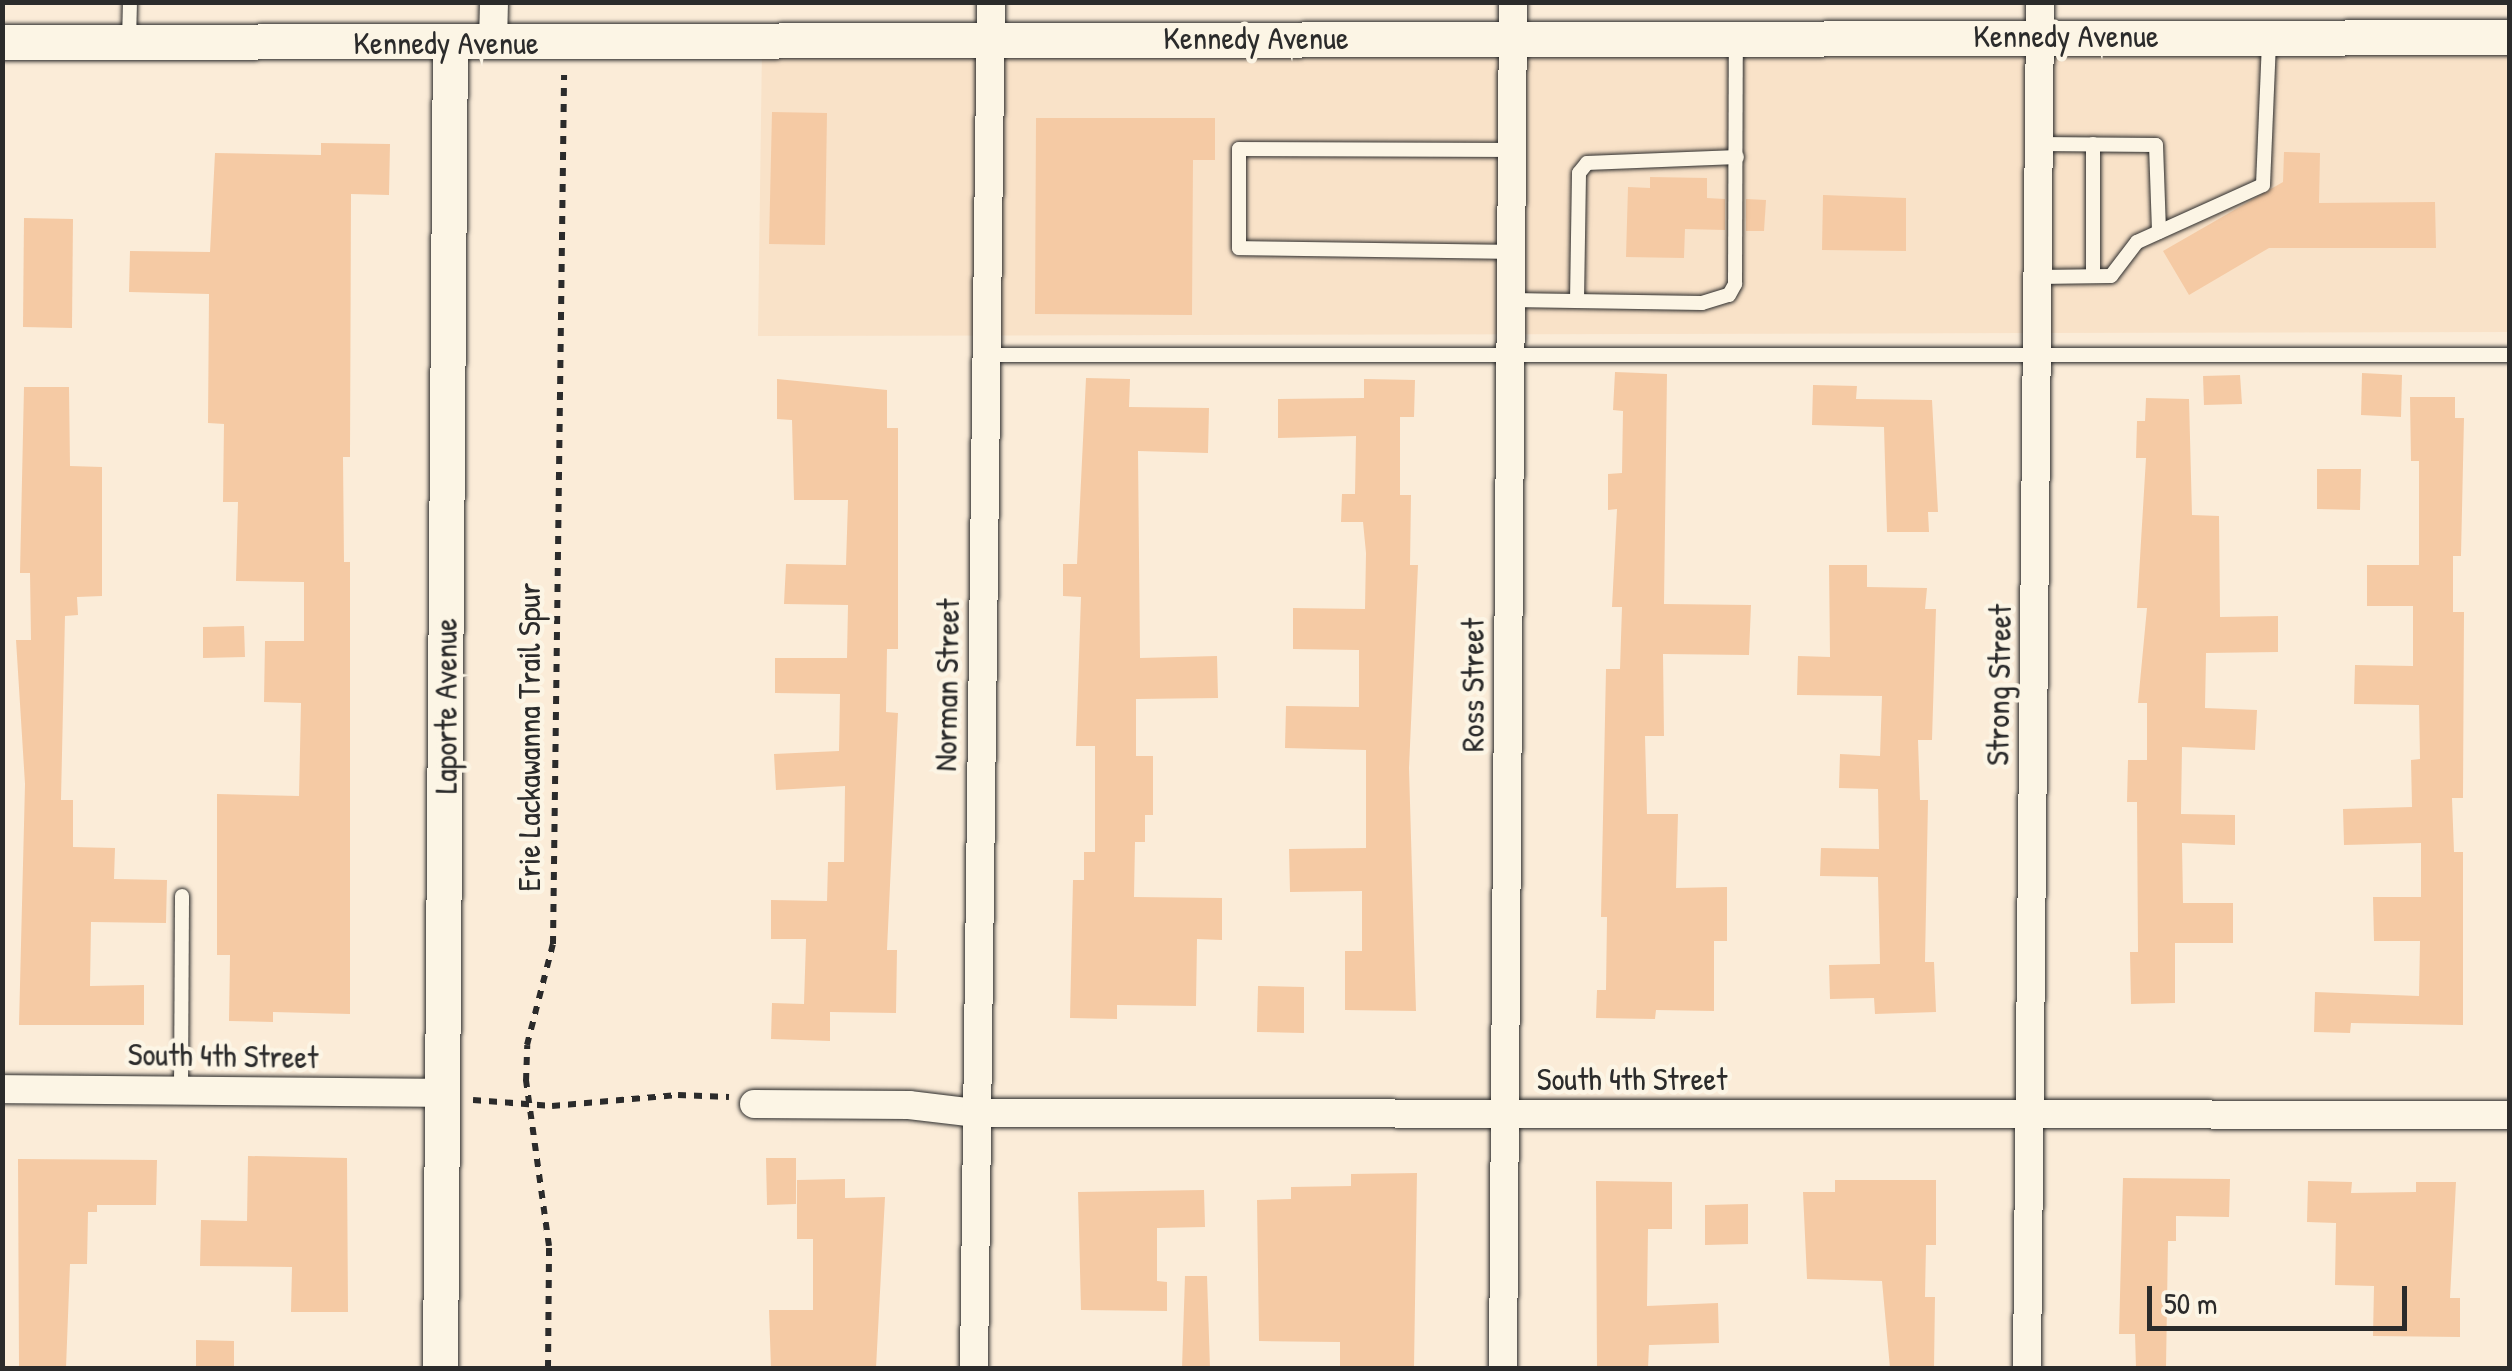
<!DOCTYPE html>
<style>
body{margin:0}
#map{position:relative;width:2512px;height:1371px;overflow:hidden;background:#fbecd8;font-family:"Patrick Hand",sans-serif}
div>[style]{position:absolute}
.built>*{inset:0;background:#f9e2c8}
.building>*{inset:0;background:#f5caa4}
.path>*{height:6px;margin-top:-3px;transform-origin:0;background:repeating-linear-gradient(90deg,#2b2b2b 0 8px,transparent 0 16px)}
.roads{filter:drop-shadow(0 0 2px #2b2b2b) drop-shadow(0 0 2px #2b2b2b)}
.service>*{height:14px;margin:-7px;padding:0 7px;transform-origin:7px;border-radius:7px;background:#fcf5e5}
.minor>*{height:28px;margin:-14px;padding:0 14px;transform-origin:14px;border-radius:14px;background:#fcf5e5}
.tertiary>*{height:35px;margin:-17.5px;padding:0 17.5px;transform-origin:17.5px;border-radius:17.5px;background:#fcf5e5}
span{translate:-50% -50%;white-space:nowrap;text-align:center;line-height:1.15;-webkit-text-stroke:9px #fcf5e5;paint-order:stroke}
.street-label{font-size:32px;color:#2b2b2b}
.frame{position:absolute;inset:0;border:5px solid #2b2b2b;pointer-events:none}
.scale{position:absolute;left:2147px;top:1286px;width:260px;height:45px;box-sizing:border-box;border:5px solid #2b2b2b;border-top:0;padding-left:12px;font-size:30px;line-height:35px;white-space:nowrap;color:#2b2b2b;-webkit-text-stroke:8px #fcf5e5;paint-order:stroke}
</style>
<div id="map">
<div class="built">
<div style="clip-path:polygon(2509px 46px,2509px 332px,758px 336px,762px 47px)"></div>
</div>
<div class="building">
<div style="clip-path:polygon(772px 112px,827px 113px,825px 245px,769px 244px)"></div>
<div style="clip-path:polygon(1036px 118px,1215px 118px,1215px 160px,1193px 160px,1192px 315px,1035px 314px)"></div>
<div style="clip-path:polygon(321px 143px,390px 144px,389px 195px,351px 194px,350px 457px,343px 457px,344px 562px,350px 562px,350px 1014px,273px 1012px,273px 1022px,229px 1021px,230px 955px,217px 955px,217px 794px,299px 796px,301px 703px,264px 702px,265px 641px,304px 641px,304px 582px,236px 581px,238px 502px,223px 502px,224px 424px,208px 423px,209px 294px,129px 292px,130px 251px,210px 252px,215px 153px,321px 155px)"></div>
<div style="clip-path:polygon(2284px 152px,2320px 153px,2319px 203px,2435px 202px,2436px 248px,2269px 248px,2189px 295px,2163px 251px,2283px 182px)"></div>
<div style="clip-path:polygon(1650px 177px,1707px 178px,1707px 198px,1725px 199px,1725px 230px,1685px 229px,1684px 258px,1626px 257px,1628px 187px,1650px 188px)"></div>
<div style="clip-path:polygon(1823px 195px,1906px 198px,1906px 251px,1822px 250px)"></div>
<div style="clip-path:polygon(1746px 199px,1766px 200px,1764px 231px,1746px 231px)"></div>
<div style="clip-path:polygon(24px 218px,73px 219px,72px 328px,23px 327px)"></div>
<div style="clip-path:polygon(1615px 372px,1667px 374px,1664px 604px,1751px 605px,1749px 655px,1663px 654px,1664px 736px,1645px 736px,1647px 814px,1678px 814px,1676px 888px,1727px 887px,1727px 941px,1714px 941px,1714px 1011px,1656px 1010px,1655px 1019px,1596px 1018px,1597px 990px,1606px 990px,1607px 917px,1601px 917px,1606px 669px,1620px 669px,1622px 607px,1612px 607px,1617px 509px,1608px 510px,1608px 474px,1622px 473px,1623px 411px,1613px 410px)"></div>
<div style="clip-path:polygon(2362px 373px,2402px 375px,2401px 417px,2361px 415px)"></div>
<div style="clip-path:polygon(2240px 375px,2242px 404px,2204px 405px,2203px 376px)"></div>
<div style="clip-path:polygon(1086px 378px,1130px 379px,1129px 407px,1209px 408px,1208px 453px,1138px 451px,1140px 658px,1217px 656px,1218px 698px,1136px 699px,1136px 756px,1153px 756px,1153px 815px,1145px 815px,1145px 842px,1135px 842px,1134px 897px,1222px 898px,1222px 940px,1197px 939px,1196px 1006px,1117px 1005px,1117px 1019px,1070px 1018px,1073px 880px,1084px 880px,1084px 852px,1095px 852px,1095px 746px,1076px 746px,1081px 597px,1063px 596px,1063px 564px,1077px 564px)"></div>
<div style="clip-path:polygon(777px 379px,887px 390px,887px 428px,898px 428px,898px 649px,887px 649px,886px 712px,898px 713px,887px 950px,897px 950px,896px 1013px,830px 1012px,830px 1041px,771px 1039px,772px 1003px,804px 1004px,806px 939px,771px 939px,771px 900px,827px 901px,828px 862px,844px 862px,845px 786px,776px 790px,774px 754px,839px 751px,840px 694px,775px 693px,775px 658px,847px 658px,848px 605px,784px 604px,786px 564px,846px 565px,848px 500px,794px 500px,792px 420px,777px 419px)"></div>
<div style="clip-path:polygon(1364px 379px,1415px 380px,1414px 417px,1400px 417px,1400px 495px,1411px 495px,1410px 565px,1418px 565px,1409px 768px,1416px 1011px,1345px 1010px,1345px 951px,1362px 951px,1362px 891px,1290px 892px,1289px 849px,1366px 848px,1366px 750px,1285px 748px,1286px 706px,1359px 707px,1359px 650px,1293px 649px,1293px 608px,1365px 609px,1366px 553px,1363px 522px,1341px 522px,1342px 494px,1355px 494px,1356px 436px,1278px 438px,1278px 399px,1364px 398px)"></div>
<div style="clip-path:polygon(1813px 385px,1857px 386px,1856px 399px,1932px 400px,1938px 512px,1928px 512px,1929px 532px,1887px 532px,1884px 427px,1812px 425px)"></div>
<div style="clip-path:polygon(24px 387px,69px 387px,70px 466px,102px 467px,102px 596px,77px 597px,78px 615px,65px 616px,61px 800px,73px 800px,73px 847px,115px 848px,114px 879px,167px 880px,166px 923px,91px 922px,90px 986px,144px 985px,144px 1025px,19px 1025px,25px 784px,16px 640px,31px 640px,30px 573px,20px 573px)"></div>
<div style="clip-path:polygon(2410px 397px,2455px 397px,2455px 418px,2464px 418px,2461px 556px,2453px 556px,2453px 612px,2464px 612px,2463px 798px,2452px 798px,2454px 852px,2463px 852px,2463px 1025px,2351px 1023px,2350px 1033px,2314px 1032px,2315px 992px,2419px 996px,2420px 941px,2374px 941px,2373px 897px,2421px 897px,2421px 843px,2344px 845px,2343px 809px,2412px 807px,2411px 760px,2420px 759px,2419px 705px,2354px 704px,2355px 665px,2413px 666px,2413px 606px,2367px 606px,2367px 565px,2419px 565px,2419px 461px,2411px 461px)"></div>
<div style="clip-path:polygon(2146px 398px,2189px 399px,2192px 515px,2219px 516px,2220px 617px,2278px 616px,2278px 652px,2206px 653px,2205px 708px,2257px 710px,2255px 750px,2182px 747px,2181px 814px,2235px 815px,2235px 845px,2182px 843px,2183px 903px,2233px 903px,2233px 943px,2175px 943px,2175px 1003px,2131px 1004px,2130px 952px,2138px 952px,2137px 802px,2127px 802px,2128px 760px,2147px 760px,2147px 703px,2138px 703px,2147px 608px,2137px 608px,2146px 458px,2136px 458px,2137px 421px,2145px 421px)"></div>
<div style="clip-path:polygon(2317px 469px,2361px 469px,2360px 510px,2317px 509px)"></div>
<div style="clip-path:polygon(1829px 565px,1867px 565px,1867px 587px,1927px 588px,1925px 609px,1936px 609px,1932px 740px,1918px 740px,1920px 800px,1928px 800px,1925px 962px,1934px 962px,1936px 1012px,1875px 1014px,1874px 998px,1830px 999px,1829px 965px,1880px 964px,1878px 877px,1820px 876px,1821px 848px,1879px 849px,1878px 789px,1839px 788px,1840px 754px,1880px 756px,1882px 696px,1797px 695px,1798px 656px,1830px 657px)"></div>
<div style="clip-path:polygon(244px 626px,245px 657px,203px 658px,203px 627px)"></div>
<div style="clip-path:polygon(1258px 986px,1304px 987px,1304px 1033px,1257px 1032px)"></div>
<div style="clip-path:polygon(248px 1156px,347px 1158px,348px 1312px,291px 1312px,292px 1267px,200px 1266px,201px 1220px,247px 1221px)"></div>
<div style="clip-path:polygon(766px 1158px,796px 1158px,796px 1204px,767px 1205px)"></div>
<div style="clip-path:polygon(18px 1159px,157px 1160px,156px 1205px,97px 1205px,97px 1212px,88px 1212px,87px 1264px,70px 1264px,66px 1368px,19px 1368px)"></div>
<div style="clip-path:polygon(1417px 1173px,1414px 1368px,1340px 1368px,1340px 1342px,1259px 1341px,1257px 1200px,1291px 1199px,1291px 1187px,1351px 1186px,1351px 1174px)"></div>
<div style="clip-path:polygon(2123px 1178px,2230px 1179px,2229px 1217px,2176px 1216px,2176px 1241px,2168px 1241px,2166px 1368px,2136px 1368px,2135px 1334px,2119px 1334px)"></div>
<div style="clip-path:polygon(845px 1179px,845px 1198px,885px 1197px,876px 1368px,771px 1368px,769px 1310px,813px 1310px,813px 1239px,797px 1239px,797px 1180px)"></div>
<div style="clip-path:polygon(1835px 1180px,1936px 1180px,1936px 1245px,1926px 1245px,1925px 1297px,1935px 1297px,1934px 1368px,1890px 1368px,1882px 1281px,1807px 1279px,1803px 1192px,1835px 1192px)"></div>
<div style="clip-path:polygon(1596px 1181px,1672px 1182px,1672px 1229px,1648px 1229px,1647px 1306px,1718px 1303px,1719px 1343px,1649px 1345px,1648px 1368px,1597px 1368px)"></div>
<div style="clip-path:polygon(2308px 1181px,2352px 1182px,2351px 1193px,2416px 1192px,2416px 1182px,2456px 1182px,2450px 1298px,2460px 1298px,2460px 1337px,2373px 1336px,2374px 1286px,2335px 1285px,2336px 1223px,2307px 1222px)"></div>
<div style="clip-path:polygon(1204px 1190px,1205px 1227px,1157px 1228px,1157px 1281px,1167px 1282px,1167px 1311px,1081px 1310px,1078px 1192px)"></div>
<div style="clip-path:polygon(1748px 1204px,1748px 1244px,1705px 1245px,1705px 1205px)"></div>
<div style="clip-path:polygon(1185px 1276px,1207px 1276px,1210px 1368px,1182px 1368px)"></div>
<div style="clip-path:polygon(196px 1340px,234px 1341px,234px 1368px,196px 1368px)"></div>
</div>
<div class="path">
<div style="left:473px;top:1100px;width:79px;rotate:4.3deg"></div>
<div style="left:552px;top:1106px;width:126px;rotate:-5deg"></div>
<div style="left:678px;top:1095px;width:51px;rotate:2.2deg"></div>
<div style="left:548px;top:1368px;width:122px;rotate:-89.5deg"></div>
<div style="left:549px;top:1246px;width:167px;rotate:-97.9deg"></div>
<div style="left:526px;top:1081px;width:36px;rotate:-88deg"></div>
<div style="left:527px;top:1045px;width:104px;rotate:-75.6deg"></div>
<div style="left:553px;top:944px;width:869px;rotate:-89.27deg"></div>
</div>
<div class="roads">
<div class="service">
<div style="left:129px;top:42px;width:40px;rotate:-88.6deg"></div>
<div style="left:2039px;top:144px;width:117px;rotate:0.5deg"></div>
<div style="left:2156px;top:145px;width:87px;rotate:88deg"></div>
<div style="left:2093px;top:144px;width:132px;rotate:90deg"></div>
<div style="left:1511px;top:252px;width:272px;rotate:-179.2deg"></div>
<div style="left:1239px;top:248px;width:99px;rotate:-90deg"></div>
<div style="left:1239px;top:149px;width:273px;rotate:0.2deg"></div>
<div style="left:2038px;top:277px;width:73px;rotate:-0.8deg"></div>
<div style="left:2111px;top:276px;width:43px;rotate:-52.6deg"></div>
<div style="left:2137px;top:242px;width:138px;rotate:-24.3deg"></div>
<div style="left:2263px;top:185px;width:145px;rotate:-87.6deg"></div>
<div style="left:1511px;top:300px;width:191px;rotate:0.9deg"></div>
<div style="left:1702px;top:303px;width:28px;rotate:-17deg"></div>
<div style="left:1729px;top:295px;width:13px;rotate:-61deg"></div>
<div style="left:1735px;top:284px;width:243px;rotate:-89.8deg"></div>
<div style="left:1577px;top:301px;width:128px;rotate:-89.1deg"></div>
<div style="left:1579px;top:173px;width:13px;rotate:-51deg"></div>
<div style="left:1587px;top:163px;width:150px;rotate:-2.3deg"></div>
<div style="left:986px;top:355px;width:1524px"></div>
<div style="left:181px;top:1091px;width:195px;rotate:-89.7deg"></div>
</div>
<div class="minor">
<div style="left:493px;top:43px;width:41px;rotate:-88.6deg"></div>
<div style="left:2px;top:1089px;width:441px;rotate:0.5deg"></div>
<div style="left:754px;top:1104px;width:155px;rotate:0.4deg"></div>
<div style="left:909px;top:1105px;width:66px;rotate:6.9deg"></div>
<div style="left:975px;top:1113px;width:1535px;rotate:0.07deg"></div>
<div style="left:974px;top:1368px;width:1366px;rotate:-89.29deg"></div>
<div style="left:1503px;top:1368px;width:1366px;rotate:-89.58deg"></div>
<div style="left:2027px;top:1368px;width:1366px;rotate:-89.45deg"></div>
</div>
<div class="tertiary">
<div style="left:2px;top:42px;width:2508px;rotate:-0.11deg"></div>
<div style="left:440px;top:1368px;width:1325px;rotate:-89.57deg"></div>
</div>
</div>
<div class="street-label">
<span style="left:2066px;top:36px">Kennedy Avenue</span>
<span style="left:1256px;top:38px">Kennedy Avenue</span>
<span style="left:446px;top:43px">Kennedy Avenue</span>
<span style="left:947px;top:685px;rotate:-89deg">Norman Street</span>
<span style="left:1473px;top:685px;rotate:-90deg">Ross Street</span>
<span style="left:1999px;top:685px;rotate:-89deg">Strong Street</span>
<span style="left:446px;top:706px;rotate:-90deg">Laporte Avenue</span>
<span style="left:529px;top:737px;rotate:-90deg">Erie Lackawanna Trail Spur</span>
<span style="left:223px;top:1056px;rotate:1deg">South 4th Street</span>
<span style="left:1632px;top:1079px">South 4th Street</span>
</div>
<div class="frame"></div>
<div class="scale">50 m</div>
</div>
